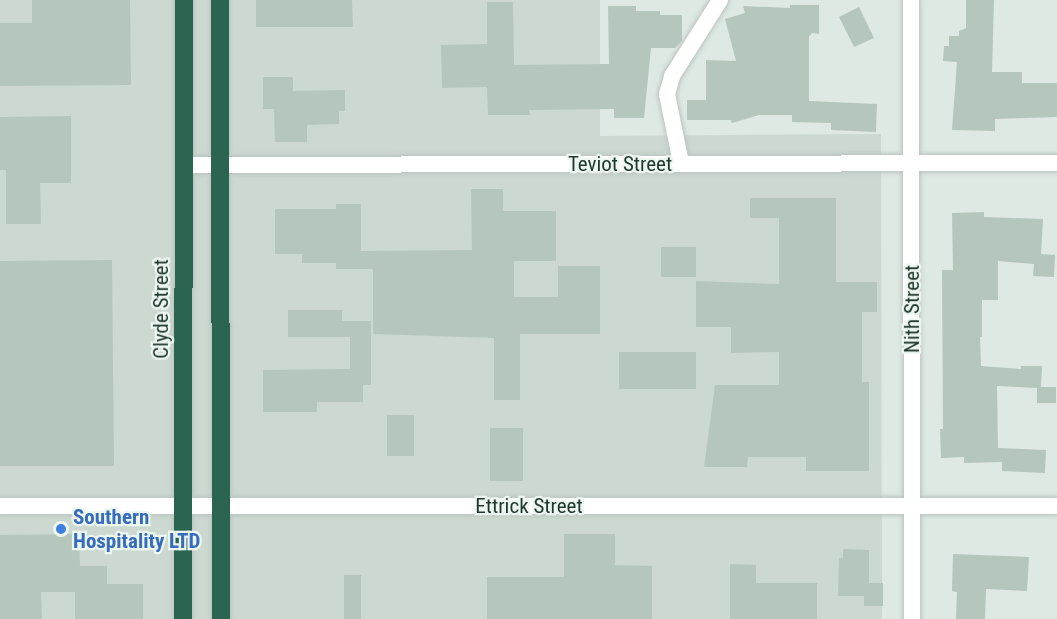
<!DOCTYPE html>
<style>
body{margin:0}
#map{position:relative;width:1057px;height:619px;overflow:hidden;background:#dde9e2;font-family:"Roboto Condensed",sans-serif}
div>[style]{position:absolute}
.built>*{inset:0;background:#cbd9d1}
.building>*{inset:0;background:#b5c6bd}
.roads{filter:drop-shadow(0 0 2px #bcc3c0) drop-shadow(0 0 2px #bcc3c0)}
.street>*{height:16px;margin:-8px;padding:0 8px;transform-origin:8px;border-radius:8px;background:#fff}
.highway>*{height:18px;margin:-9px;padding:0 9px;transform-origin:9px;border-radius:9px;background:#2b6451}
.dots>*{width:16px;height:16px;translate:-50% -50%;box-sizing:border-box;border:3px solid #edf6f0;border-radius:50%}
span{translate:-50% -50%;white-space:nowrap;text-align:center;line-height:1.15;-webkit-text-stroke:4.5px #edf6f0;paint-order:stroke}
.street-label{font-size:21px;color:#1f382e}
.shop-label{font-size:21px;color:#366cbe;font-weight:700}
.left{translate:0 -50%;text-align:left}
</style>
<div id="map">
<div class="built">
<div style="clip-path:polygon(0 0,600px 0,600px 136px,881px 134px,882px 619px,0 619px)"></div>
</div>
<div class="building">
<div style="clip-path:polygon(32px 0,130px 0,131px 85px,0 86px,0 23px,32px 23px)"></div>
<div style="clip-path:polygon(256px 0,352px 0,353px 27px,256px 27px)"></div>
<div style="clip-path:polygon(966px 0,994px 0,992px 72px,1022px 72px,1022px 83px,1057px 83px,1057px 117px,995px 119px,995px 131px,952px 130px,957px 62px,943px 61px,944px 46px,949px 46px,949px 36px,959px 36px,959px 31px,966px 28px)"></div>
<div style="clip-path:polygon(487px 2px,513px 2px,514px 65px,609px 64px,608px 6px,636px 6px,636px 11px,660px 11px,660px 15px,682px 15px,682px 41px,675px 48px,651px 48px,644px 118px,614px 118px,614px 109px,529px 110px,530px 115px,488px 115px,487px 87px,442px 88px,441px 45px,487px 44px)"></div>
<div style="clip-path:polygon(790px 5px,819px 5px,819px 34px,812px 33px,809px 37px,809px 101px,877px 104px,876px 132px,831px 130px,831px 123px,792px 122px,792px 115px,759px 115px,732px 123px,731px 120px,687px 120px,687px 100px,706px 100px,706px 60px,736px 61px,725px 19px,745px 13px,743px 6px,790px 8px)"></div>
<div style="clip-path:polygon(859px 7px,874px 38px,854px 47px,839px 17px)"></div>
<div style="clip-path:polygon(263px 77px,293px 77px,293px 91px,345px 90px,345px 111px,339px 111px,339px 124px,307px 125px,307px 142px,275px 142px,274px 109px,263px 109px)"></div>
<div style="clip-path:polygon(71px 116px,71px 183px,40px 183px,41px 224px,6px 224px,6px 170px,0 170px,0 117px)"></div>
<div style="clip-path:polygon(471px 189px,503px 189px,503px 211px,556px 211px,556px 261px,514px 261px,514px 297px,558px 297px,558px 266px,600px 266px,600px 334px,520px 334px,520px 400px,494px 400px,494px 338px,373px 334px,373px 269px,336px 269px,336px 263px,302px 263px,302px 254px,275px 254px,275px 209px,336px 209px,336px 204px,361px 204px,361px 251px,472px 250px)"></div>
<div style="clip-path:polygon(750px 198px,836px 198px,836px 282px,877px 282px,877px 312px,862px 312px,862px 382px,869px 382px,869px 471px,806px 471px,806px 457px,748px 457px,747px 467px,704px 467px,715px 385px,779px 385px,779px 352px,731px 353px,731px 327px,696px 327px,696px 281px,779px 284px,779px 218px,750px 218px)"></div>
<div style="clip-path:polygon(984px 212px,984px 217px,1043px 219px,1041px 254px,1055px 255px,1054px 277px,1033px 276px,1034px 264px,998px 261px,998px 300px,982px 300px,982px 337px,980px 337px,981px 366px,1021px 369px,1021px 366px,1042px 366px,1041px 387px,1056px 387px,1056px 403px,1037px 403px,1037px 388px,997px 386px,998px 448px,1046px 450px,1045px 473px,1002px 471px,1002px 462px,964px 463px,964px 457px,941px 458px,940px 429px,943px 429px,942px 270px,953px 270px,952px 213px)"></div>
<div style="clip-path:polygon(661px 247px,696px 247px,696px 277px,661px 277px)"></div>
<div style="clip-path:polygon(112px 260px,114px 466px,0 466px,0 261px)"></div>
<div style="clip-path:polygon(288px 310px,342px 310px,342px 321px,371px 321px,371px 385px,363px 385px,363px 402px,317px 402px,317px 412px,263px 412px,263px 370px,350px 369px,350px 337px,288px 337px)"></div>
<div style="clip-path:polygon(619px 352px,696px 352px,696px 389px,619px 389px)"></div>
<div style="clip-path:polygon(387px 415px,414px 415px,414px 456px,387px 456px)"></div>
<div style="clip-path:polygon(490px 428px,523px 428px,523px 481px,490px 481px)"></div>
<div style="clip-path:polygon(79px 534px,80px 566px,107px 566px,107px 584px,143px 584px,143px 619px,75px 619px,75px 592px,41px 592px,42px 619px,0 619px,0 535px)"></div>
<div style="clip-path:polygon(564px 534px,615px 534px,615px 565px,652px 566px,652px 619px,487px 619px,487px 577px,564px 577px)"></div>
<div style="clip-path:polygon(843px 549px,869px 550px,869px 583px,883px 583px,883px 606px,864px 606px,864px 596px,838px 596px,839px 558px,843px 558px)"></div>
<div style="clip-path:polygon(953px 554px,1029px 557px,1027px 591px,986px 589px,985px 619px,956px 619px,957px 592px,952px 591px)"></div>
<div style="clip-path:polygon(730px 564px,756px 565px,756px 583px,817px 583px,817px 619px,730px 619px)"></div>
<div style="clip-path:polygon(344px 575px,361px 575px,361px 619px,344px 619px)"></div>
</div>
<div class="roads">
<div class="street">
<div style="left:911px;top:0;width:619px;rotate:89.91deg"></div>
<div style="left:681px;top:163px;width:70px;rotate:-101.5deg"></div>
<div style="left:667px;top:94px;width:19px;rotate:-74deg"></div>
<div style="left:672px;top:76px;width:90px;rotate:-57.7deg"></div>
<div style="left:184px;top:165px;width:873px;rotate:-0.13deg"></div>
<div style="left:0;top:506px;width:1057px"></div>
</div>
<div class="highway">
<div style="left:220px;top:0;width:619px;rotate:89.91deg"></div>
<div style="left:183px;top:619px;width:619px;rotate:-89.91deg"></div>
</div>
</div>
<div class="dots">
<div style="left:61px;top:529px;background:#3f7fe0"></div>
</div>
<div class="street-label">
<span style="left:620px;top:164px">Teviot Street</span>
<span style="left:161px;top:309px;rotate:-90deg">Clyde Street</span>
<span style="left:912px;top:309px;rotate:-90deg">Nith Street</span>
<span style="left:529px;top:506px">Ettrick Street</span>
</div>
<div class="shop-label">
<span class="left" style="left:73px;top:529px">Southern<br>Hospitality LTD</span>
</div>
</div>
